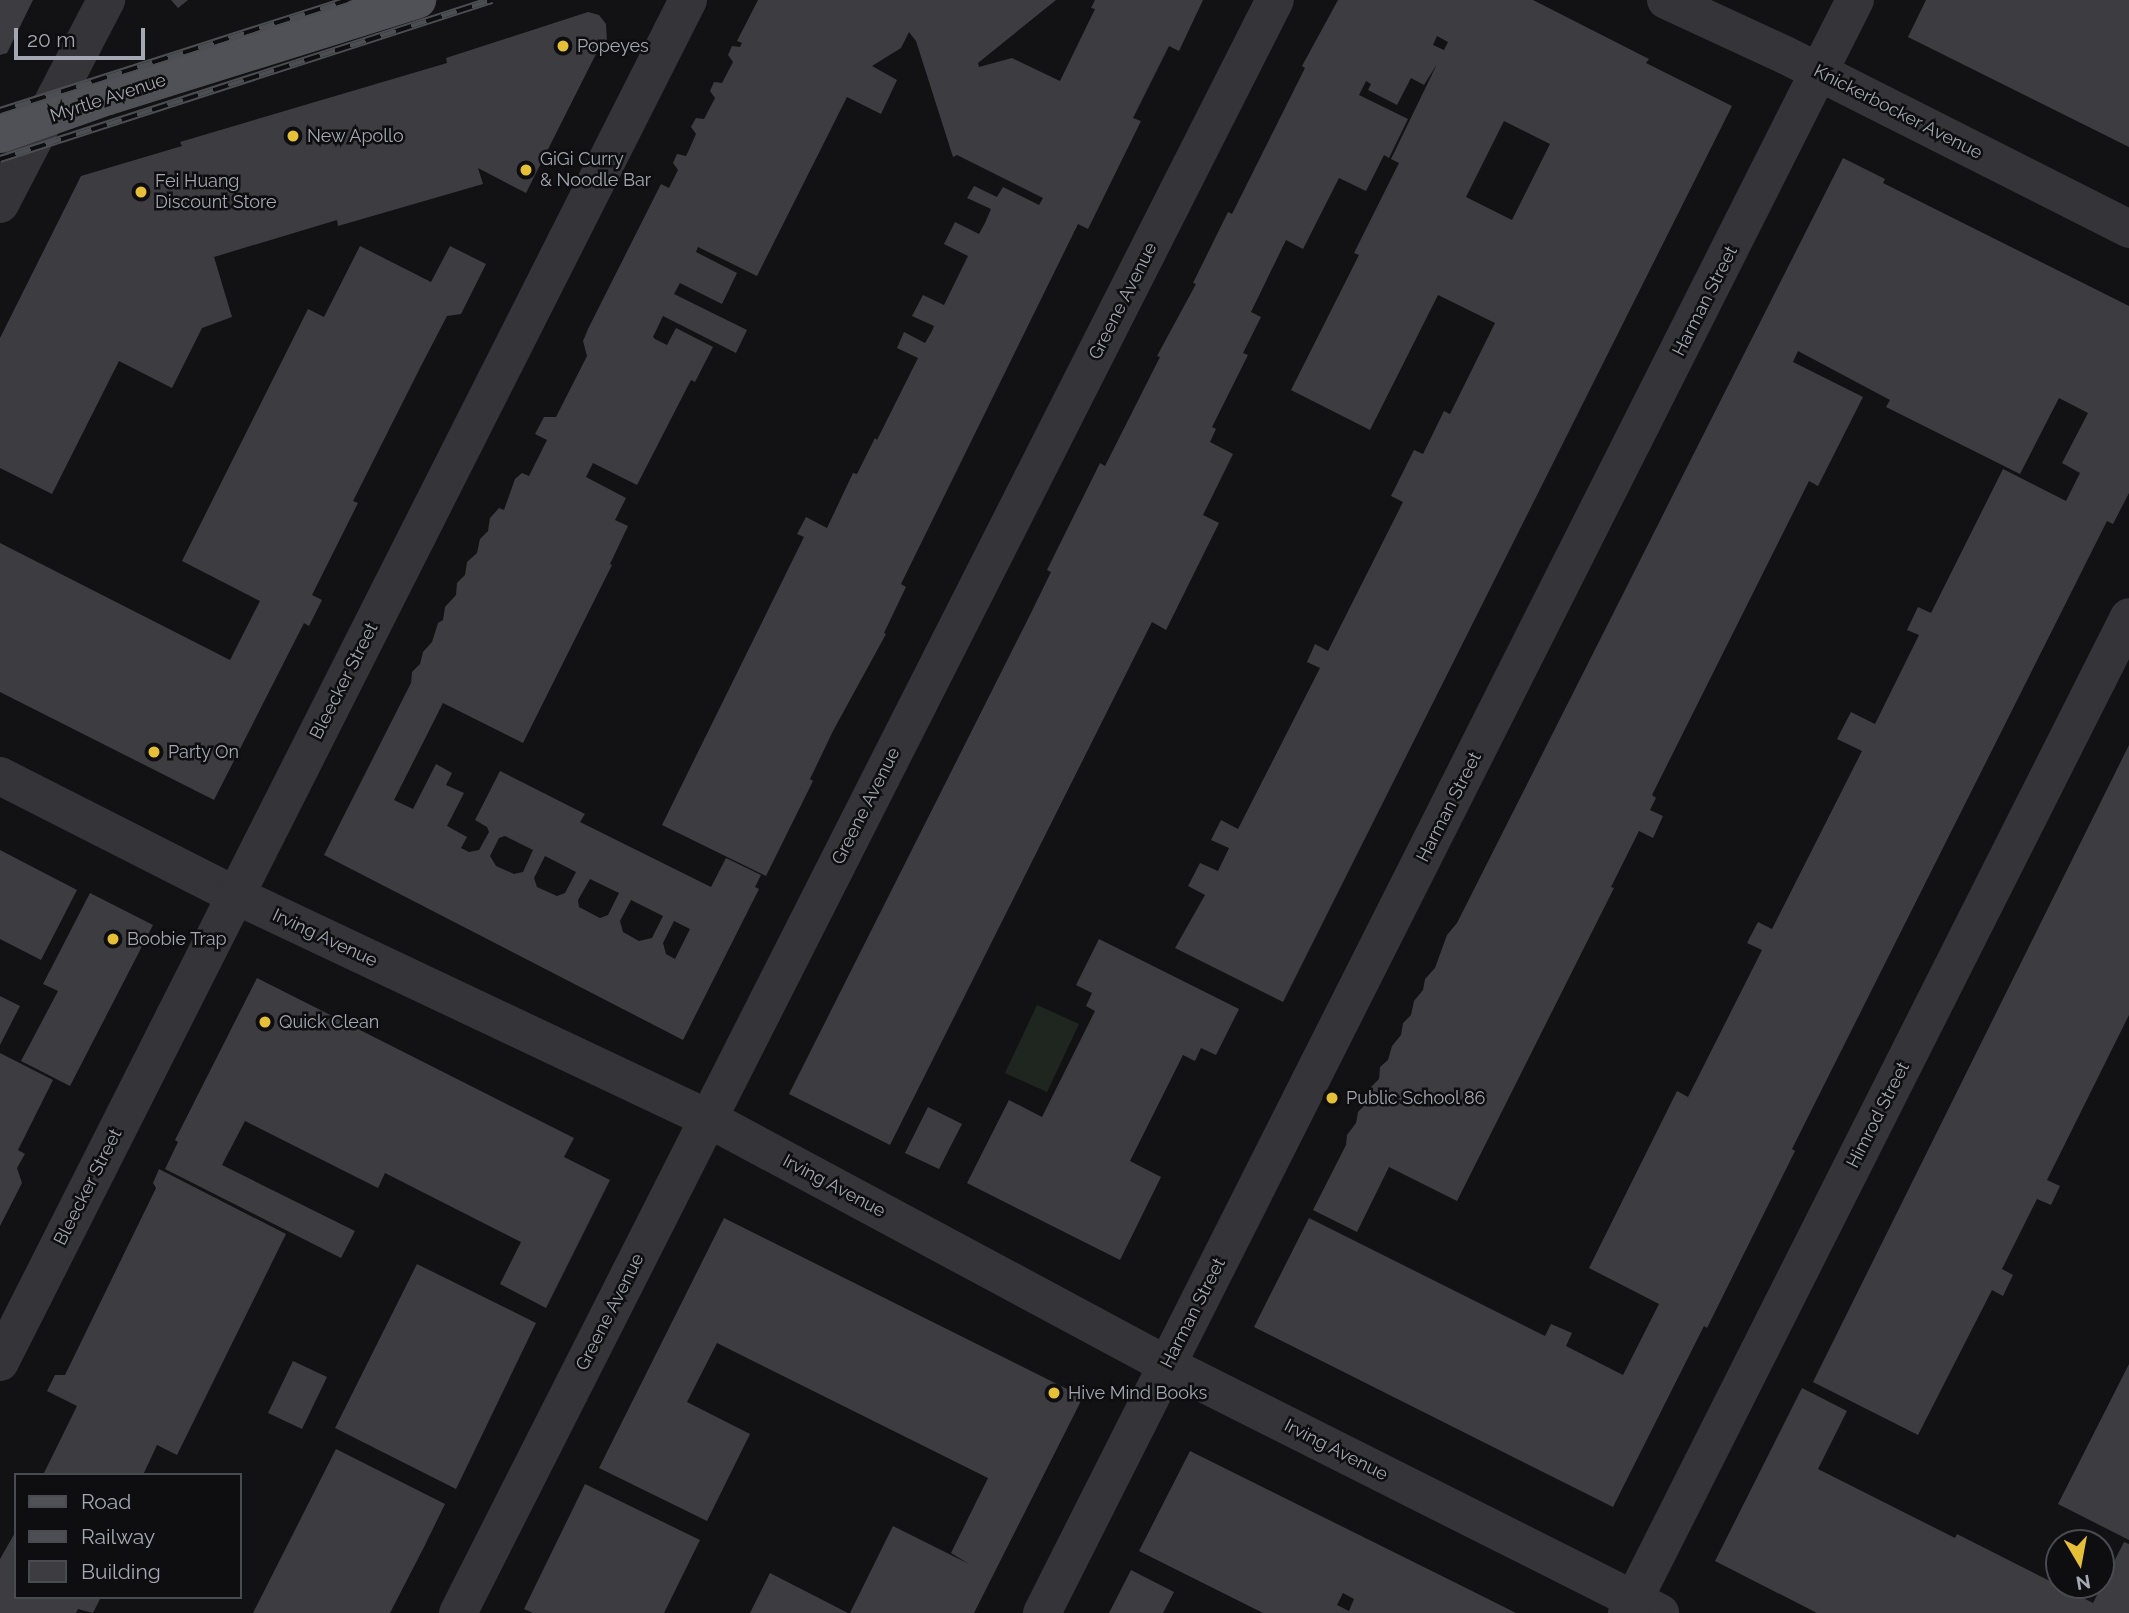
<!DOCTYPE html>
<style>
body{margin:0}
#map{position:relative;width:2129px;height:1613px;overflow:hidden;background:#121214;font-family:Raleway,sans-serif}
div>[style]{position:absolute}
.green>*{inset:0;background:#1f2620}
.building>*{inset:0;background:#3d3c41}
.minor>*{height:38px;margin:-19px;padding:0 19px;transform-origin:19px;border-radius:19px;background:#343439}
.major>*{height:38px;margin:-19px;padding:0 19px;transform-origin:19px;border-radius:19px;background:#505157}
.rail>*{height:8px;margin-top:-4px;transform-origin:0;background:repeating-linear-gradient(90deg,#0e0d0f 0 16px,#4d4e53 0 32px);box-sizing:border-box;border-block:2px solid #4d4e53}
.dots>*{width:19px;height:19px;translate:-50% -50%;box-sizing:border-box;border:4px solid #0e0d0f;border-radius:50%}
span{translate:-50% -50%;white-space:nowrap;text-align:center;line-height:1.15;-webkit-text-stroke:5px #0e0d0f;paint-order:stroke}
.poi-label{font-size:18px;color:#a5a7b3}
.left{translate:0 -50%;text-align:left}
.street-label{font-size:18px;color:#a5a7b3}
.legend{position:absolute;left:14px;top:1473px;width:228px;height:126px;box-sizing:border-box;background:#0e0d0f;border:2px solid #4a4b51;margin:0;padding:9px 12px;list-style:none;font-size:21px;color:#a5a7b3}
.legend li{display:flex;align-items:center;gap:14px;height:35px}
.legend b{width:35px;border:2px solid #4a4b51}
.north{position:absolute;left:2045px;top:1529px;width:70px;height:70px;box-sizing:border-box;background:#0e0d0f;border:2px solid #4a4b51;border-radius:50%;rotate:170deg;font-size:19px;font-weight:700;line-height:28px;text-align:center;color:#a5a7b3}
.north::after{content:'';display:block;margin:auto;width:24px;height:32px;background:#e6bf38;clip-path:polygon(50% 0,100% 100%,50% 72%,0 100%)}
.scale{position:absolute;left:14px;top:28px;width:131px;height:32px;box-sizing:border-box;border:4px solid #a5a7b3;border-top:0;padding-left:9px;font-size:21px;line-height:24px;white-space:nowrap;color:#a5a7b3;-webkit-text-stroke:5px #0e0d0f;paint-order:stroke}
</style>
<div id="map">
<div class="green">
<div style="clip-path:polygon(1037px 1005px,1079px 1024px,1047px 1092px,1005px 1073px)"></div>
</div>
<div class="building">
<div style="clip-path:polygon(0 0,33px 0,7px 53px,0 55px)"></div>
<div style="clip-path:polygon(171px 0,188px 0,178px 8px)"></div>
<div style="clip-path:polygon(evenodd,758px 0,1056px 0,978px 63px,979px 67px,1012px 58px,1060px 81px,1095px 9px,1091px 8px,1095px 0,1203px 0,1179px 51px,1169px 46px,1133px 118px,1141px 121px,1088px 229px,1078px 224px,901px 584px,906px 587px,884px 633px,886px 634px,833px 731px,810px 779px,813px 781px,766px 876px,662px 825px,804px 537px,797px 534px,806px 517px,827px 528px,853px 473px,857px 474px,875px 438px,877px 440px,918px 358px,897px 348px,904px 332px,925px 343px,932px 331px,934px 326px,912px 316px,923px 295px,944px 305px,966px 260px,968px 256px,944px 244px,955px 222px,979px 234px,985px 223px,991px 209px,967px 198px,974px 186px,997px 197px,1003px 187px,1039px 205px,1043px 198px,957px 155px,953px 157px,916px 41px,909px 32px,901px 48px,872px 66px,897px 80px,881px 114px,847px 97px,757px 276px,698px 247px,696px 252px,737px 273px,722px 304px,680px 283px,674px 294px,747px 330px,736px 353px,663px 316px,653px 337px,655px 339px,667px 345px,676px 328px,713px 347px,695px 382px,691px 380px,637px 485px,593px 463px,586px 477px,626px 498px,615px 520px,628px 526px,610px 564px,612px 565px,523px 743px,443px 703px,394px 800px,413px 809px,436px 764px,452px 773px,446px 785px,464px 793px,447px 826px,467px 837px,461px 848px,469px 852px,479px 850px,489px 832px,487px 827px,475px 820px,500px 771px,585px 814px,580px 822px,711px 887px,726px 858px,761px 875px,755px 887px,759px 889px,683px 1040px,324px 855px,411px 683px,412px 672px,420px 664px,423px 652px,432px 642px,438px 623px,443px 620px,445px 607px,456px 595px,457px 583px,465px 575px,467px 562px,477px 553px,480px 539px,488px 531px,490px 518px,499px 508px,504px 510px,515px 479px,522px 473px,529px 476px,547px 440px,535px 434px,544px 417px,556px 417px,587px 356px,583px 341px,588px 329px,661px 184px,669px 188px,678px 170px,673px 163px,677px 154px,686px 156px,688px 152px,696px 134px,691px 127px,696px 118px,704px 119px,715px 98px,710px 91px,714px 82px,722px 83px,733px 62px,728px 55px,732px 46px,740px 47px,742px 43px,737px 41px,758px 0,505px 836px,533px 850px,523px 872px,514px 874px,496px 866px,490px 856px,499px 838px,505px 836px,758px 0,545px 856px,576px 872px,565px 893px,557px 896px,537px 887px,534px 878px,545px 856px,758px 0,590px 879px,619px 893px,608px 915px,600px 918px,579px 907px,578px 900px,590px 879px,758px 0,631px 900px,663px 916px,652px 938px,639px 941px,623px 932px,620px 921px,631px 900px,758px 0,674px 921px,690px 929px,675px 959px,666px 954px,663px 943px,674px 921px)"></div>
<div style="clip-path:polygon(evenodd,1338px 0,1533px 0,1649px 59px,1646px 63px,1732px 106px,1283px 1002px,1175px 948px,1205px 895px,1188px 886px,1200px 863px,1218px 871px,1229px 848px,1211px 840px,1221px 820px,1238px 829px,1320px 668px,1307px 662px,1315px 644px,1328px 651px,1403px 502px,1391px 496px,1414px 450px,1423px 454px,1444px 411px,1450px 414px,1495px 323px,1438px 295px,1370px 430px,1291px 390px,1359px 255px,1354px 253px,1399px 163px,1391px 159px,1437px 64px,1424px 85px,1411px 78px,1397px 105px,1368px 90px,1371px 84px,1366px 81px,1359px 95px,1408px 119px,1389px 158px,1384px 155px,1366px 191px,1339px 178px,1303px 249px,1286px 240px,1251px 312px,1261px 317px,1243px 353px,1248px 355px,1212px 427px,1216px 429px,1210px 442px,1233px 454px,1203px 515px,1219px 523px,1166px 630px,1152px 622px,890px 1145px,789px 1094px,1029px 617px,1051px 572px,1047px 570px,1100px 463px,1105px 466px,1160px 357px,1157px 356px,1196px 284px,1193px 283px,1228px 212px,1232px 214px,1305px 68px,1302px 66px,1338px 0,1437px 36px,1448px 42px,1444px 50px,1433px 45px,1437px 36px,1338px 0,1504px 121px,1550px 144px,1512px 220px,1466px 197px,1504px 121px)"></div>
<div style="clip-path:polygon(1926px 0,2129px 0,2129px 147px,1908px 37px)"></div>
<div style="clip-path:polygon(588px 12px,599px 15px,606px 24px,607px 42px,597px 52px,526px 193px,478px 168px,483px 184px,338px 226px,337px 220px,214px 257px,232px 317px,202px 328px,172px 388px,119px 361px,52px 494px,0 468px,0 338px,81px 176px,182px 146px,180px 142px,447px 63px,446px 58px)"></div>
<div style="clip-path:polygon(1843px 158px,1885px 179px,1883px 183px,2129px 306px,2129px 493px,2113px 524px,2107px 521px,1816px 1101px,1792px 1149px,1795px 1151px,1707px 1328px,1704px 1326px,1613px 1507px,1254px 1327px,1309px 1218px,1545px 1336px,1551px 1324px,1572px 1333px,1566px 1346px,1623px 1375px,1659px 1304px,1589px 1268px,1677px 1091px,1688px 1097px,1756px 962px,1762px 950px,1747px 943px,1758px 922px,1772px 929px,1862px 751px,1837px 739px,1851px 712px,1875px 724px,1919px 635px,1907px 630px,1918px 607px,1931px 613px,2003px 469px,2066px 501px,2080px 473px,2062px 463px,2088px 413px,2059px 398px,2020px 474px,1886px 407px,1890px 400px,1798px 351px,1793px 362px,1863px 397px,1818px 486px,1809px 481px,1652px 795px,1656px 798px,1650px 810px,1663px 816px,1653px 838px,1639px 831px,1611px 887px,1614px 888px,1457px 1201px,1389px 1167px,1357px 1232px,1313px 1210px,1346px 1145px,1347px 1135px,1356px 1123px,1358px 1112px,1366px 1104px,1371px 1087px,1379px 1079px,1380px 1067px,1388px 1060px,1392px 1046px,1401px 1035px,1403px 1023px,1411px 1015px,1414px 1001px,1423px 990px,1425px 979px,1435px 968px,1447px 935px,1457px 923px)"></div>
<div style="clip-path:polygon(360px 246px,431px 282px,450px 246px,486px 264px,461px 314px,447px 316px,421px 366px,353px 501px,358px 503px,312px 595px,322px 600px,309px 626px,304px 623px,214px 800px,0 692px,0 543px,230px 660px,260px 601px,182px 561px,308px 309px,324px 317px)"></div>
<div style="clip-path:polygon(2129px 745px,2129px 1015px,2047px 1180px,2060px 1186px,2051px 1205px,2037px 1199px,2002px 1269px,2013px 1275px,2003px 1296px,1992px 1290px,1918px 1435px,1813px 1382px)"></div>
<div style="clip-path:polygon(0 850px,77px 890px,41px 960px,0 939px)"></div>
<div style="clip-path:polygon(90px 893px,153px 925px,70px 1086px,21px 1061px,58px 991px,43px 984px)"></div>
<div style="clip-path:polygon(1099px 939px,1239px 1009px,1216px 1055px,1201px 1048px,1195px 1061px,1183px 1055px,1130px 1161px,1161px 1177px,1120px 1260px,967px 1183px,1009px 1100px,1042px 1117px,1095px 1011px,1086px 1006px,1092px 993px,1076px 985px)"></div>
<div style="clip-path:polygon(257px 978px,574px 1138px,564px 1157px,610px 1180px,546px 1308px,500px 1284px,521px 1242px,385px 1173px,378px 1188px,245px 1121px,222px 1165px,355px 1231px,341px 1258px,165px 1169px,178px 1142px,175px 1140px)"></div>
<div style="clip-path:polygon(0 996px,20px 1006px,0 1045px)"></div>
<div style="clip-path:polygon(0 1053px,53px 1080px,18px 1150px,25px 1154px,17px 1168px,22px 1183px,0 1226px)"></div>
<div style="clip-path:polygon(928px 1107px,962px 1124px,939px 1169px,905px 1153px)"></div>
<div style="clip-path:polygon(159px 1169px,286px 1234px,177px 1455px,157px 1445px,143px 1475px,43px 1475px,77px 1406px,47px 1391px,55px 1375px,65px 1375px,156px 1188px,153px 1183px)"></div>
<div style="clip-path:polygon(724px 1218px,1083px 1397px,974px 1613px,850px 1613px,893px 1526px,969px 1564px,951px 1553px,988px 1478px,717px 1343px,687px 1402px,750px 1434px,707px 1521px,599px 1468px)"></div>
<div style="clip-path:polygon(417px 1264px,536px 1323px,456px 1489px,335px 1428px)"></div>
<div style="clip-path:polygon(293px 1361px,327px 1377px,302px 1429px,268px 1413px)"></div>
<div style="clip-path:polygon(2129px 1364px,2129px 1540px,2058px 1504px)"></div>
<div style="clip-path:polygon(1802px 1388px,1847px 1411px,1818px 1469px,1955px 1538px,1957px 1534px,2093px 1603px,2124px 1542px,2129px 1544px,2129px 1613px,1817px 1613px,1715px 1561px)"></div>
<div style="clip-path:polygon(336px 1449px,445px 1504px,424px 1547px,390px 1613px,253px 1613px)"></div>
<div style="clip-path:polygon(evenodd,1190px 1451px,1458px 1584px,1516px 1613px,1263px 1613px,1139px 1551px,1190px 1451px,1343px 1593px,1354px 1599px,1349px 1611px,1337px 1605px,1343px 1593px)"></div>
<div style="clip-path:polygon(585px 1484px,700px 1540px,664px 1613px,533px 1613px,524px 1609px)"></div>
<div style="clip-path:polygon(16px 1531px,16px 1597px,101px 1597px,93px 1613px,78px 1609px,76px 1613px,0 1613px,0 1559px)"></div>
<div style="clip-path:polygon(1131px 1570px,1174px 1592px,1163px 1613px,1109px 1613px)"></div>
<div style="clip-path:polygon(770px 1573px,848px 1613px,750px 1613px)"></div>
</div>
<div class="minor">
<div style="left:1666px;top:0;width:131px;rotate:24.8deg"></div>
<div style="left:1785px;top:55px;width:386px;rotate:26.8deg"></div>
<div style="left:0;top:204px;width:230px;rotate:-62.5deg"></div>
<div style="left:0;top:776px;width:263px;rotate:26.9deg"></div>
<div style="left:235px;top:895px;width:522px;rotate:25.29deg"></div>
<div style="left:707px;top:1118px;width:522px;rotate:28.23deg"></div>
<div style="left:1167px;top:1365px;width:552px;rotate:26.7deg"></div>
<div style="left:0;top:1362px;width:1526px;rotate:-63.2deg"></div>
<div style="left:458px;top:1613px;width:1808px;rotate:-63.14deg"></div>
<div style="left:1042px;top:1613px;width:1806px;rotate:-63.25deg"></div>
<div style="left:1627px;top:1613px;width:1115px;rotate:-63.25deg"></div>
</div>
<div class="major">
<div style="left:0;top:134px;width:114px;rotate:-19.4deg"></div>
<div style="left:108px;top:96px;width:324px;rotate:-17.3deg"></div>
</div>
<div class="rail">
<div style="left:0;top:111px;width:365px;rotate:-17.7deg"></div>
<div style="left:0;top:159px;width:517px;rotate:-17.91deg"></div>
</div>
<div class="dots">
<div style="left:563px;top:46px;background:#e6bf38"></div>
<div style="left:293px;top:136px;background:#e6bf38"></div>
<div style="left:526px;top:170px;background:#e6bf38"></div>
<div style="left:141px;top:192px;background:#e6bf38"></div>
<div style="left:154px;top:752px;background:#e6bf38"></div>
<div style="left:113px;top:939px;background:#e6bf38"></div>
<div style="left:265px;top:1022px;background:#e6bf38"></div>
<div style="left:1332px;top:1098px;background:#e6bf38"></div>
<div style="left:1054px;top:1393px;background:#e6bf38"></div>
</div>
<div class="poi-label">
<span class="left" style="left:577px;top:46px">Popeyes</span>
<span class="left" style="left:307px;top:136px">New Apollo</span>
<span class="left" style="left:540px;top:170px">GiGi Curry<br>&amp; Noodle Bar</span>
<span class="left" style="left:155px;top:192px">Fei Huang<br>Discount Store</span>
<span class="left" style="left:168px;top:752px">Party On</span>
<span class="left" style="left:127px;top:939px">Boobie Trap</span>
<span class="left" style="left:279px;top:1022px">Quick Clean</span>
<span class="left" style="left:1346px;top:1098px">Public School 86</span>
<span class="left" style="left:1068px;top:1393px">Hive Mind Books</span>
</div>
<div class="street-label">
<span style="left:108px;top:98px;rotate:-18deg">Myrtle Avenue</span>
<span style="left:1898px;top:112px;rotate:27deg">Knickerbocker Avenue</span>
<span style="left:1123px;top:301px;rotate:-63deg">Greene Avenue</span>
<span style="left:1705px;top:301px;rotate:-63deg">Harman Street</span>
<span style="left:344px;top:681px;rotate:-63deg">Bleecker Street</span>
<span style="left:866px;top:806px;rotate:-63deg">Greene Avenue</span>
<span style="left:1449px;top:807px;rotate:-63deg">Harman Street</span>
<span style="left:325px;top:938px;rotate:25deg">Irving Avenue</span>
<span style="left:1878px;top:1115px;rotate:-63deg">Himrod Street</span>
<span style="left:834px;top:1186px;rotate:28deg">Irving Avenue</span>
<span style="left:88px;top:1187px;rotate:-63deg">Bleecker Street</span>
<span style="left:610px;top:1312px;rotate:-63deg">Greene Avenue</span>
<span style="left:1193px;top:1313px;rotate:-63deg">Harman Street</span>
<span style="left:1336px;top:1450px;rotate:27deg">Irving Avenue</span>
</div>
<ul class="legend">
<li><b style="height:9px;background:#505157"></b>Road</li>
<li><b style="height:9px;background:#4d4e53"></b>Railway</li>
<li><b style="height:19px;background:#3d3c41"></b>Building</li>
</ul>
<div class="north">N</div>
<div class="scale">20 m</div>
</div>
